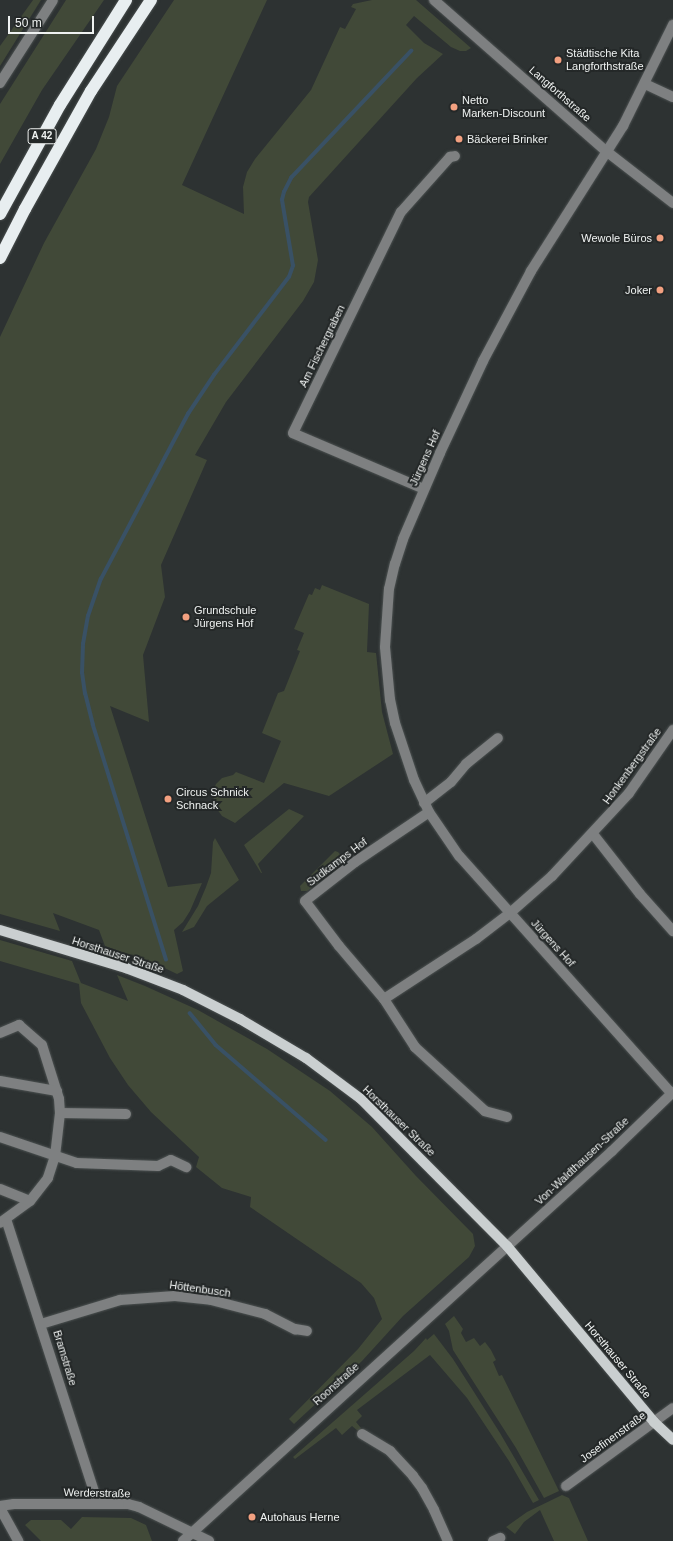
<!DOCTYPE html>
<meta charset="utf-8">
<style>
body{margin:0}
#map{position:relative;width:673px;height:1541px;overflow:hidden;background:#2d3232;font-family:Arial,sans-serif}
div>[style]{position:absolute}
.green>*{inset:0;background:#414938}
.stream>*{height:3.5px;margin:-1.75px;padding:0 1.75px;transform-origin:1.75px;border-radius:1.75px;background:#395165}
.roads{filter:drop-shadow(0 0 1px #4c5151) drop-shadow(0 0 1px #4c5151)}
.minor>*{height:10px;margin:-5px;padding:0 5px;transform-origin:5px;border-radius:5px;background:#7e8081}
.major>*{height:10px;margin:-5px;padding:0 5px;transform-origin:5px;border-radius:5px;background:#cacfd0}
.highway>*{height:12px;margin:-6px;padding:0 6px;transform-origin:6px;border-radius:6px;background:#e8eef0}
.dots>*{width:11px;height:11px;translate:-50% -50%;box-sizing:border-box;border:2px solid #242828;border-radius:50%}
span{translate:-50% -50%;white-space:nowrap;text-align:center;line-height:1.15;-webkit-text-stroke:4px #242828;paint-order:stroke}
.shield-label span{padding:1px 3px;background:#242828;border:1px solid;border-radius:3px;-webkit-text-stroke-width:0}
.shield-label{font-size:10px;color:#eff2f1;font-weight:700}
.poi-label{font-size:11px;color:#eff2f1}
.left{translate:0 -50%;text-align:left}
.right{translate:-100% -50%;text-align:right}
.street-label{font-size:11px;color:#eff2f1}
.scale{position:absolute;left:8px;top:16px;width:86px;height:18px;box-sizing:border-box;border:2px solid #eff2f1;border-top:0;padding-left:5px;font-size:12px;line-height:14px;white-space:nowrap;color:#eff2f1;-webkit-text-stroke:3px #242828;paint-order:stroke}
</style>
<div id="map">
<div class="green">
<div style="clip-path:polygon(33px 0,41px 0,0 66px,0 46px)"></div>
<div style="clip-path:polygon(66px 0,104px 0,42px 90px,0 164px,0 104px)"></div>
<div style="clip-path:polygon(174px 0,267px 0,182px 185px,244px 214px,243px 187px,247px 172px,255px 159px,311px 90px,340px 27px,345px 29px,356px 9px,351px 7px,353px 4px,372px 0,416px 0,471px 48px,466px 51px,460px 51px,451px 47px,414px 16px,406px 25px,424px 43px,443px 54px,417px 78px,309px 197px,308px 202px,318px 260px,314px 282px,303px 301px,226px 402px,195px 455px,207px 460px,161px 565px,165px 597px,143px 655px,149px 722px,110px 706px,168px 887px,202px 883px,190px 911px,183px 922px,174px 930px,183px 971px,177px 974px,156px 964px,105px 946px,99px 930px,53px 913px,60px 931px,0 914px,0 337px,44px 243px,96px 149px,109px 117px,117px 86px)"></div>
<div style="clip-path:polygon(322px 585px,369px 604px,367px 652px,376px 653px,382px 712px,393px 754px,329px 796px,284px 783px,235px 823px,222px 816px,214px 805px,213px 791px,216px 784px,222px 778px,233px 775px,236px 772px,264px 783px,281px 741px,262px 733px,278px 693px,284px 691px,300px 651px,297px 650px,304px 633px,294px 629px,309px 594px,312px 595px,315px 588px,320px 590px)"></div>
<div style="clip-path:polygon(289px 809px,304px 816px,258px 864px,262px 873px,261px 873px,244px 845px)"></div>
<div style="clip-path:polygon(215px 838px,239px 880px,207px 906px,194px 927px,182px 932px,198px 906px,206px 887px,211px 873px,213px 842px)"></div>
<div style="clip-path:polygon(335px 851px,338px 852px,345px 860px,345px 863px,307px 891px,301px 891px,300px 886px)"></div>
<div style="clip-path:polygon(0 940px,72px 961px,81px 983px,128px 1001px,117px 975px,145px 986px,198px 1010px,267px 1049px,330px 1091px,372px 1127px,416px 1176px,473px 1234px,475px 1246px,469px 1257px,403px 1316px,362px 1361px,294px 1424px,289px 1419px,358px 1349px,382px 1319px,374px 1298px,361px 1283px,250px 1207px,251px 1197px,222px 1188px,196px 1167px,199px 1157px,151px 1112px,128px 1085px,110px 1058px,81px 1003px,79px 984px,0 961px)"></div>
<div style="clip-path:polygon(454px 1316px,463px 1329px,461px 1333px,466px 1342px,474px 1338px,480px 1346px,485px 1342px,491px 1350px,496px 1360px,493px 1362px,499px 1376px,502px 1375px,559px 1491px,544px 1498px,516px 1448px,453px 1350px,449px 1331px,445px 1324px)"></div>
<div style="clip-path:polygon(434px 1334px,453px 1359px,500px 1433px,539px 1500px,533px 1503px,509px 1461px,467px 1398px,430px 1355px,357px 1410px,362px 1416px,356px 1422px,361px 1428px,358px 1431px,352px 1426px,342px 1435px,336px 1428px,295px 1459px,293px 1457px,414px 1351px,426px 1338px,427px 1340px)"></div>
<div style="clip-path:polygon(562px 1495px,569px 1498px,588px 1541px,554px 1541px,540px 1510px,524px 1522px,515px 1534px,506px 1527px,527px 1512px)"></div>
<div style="clip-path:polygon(82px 1517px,131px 1518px,146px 1525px,152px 1541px,41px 1541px,25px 1525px,31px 1520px,61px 1520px,71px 1529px)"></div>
</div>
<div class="stream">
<div style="left:166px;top:960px;width:246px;rotate:-107.3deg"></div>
<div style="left:93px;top:725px;width:32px;rotate:-104deg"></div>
<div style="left:85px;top:694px;width:21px;rotate:-98deg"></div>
<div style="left:82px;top:673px;width:29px;rotate:-88deg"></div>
<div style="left:83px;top:644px;width:28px;rotate:-80deg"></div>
<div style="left:88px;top:616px;width:39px;rotate:-71deg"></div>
<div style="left:101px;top:579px;width:187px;rotate:-62.2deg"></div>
<div style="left:188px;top:414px;width:47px;rotate:-56.3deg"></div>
<div style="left:214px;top:375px;width:123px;rotate:-52.6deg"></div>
<div style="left:289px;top:277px;width:12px;rotate:-70deg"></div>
<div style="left:293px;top:266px;width:67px;rotate:-99.5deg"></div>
<div style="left:282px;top:200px;width:8px;rotate:-76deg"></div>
<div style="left:284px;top:192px;width:16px;rotate:-63deg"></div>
<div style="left:291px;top:178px;width:175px;rotate:-46.6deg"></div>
<div style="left:190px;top:1013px;width:41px;rotate:50.9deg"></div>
<div style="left:216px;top:1045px;width:145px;rotate:40.8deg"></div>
</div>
<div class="roads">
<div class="minor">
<div style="left:434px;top:0;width:229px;rotate:41.3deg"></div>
<div style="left:606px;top:151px;width:85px;rotate:37.8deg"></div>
<div style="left:0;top:83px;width:98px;rotate:-57.4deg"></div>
<div style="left:645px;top:84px;width:31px;rotate:25deg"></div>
<div style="left:424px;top:489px;width:142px;rotate:-156.9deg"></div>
<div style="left:293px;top:433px;width:246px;rotate:-64deg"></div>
<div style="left:401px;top:212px;width:74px;rotate:-48.3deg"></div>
<div style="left:450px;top:157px;width:5px;rotate:-11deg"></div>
<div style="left:424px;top:803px;width:34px;rotate:-38deg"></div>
<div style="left:451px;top:782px;width:23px;rotate:-50deg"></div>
<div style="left:466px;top:764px;width:41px;rotate:-39.1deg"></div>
<div style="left:593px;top:834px;width:76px;rotate:51.9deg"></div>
<div style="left:640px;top:894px;width:50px;rotate:48.3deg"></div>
<div style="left:384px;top:999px;width:70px;rotate:-130.3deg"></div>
<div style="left:339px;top:946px;width:56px;rotate:-127.1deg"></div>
<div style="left:305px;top:901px;width:63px;rotate:-38deg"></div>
<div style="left:355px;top:862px;width:89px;rotate:-34deg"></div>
<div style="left:0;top:1033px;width:21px;rotate:-23deg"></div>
<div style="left:19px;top:1025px;width:30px;rotate:41deg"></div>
<div style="left:42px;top:1045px;width:57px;rotate:72.5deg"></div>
<div style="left:59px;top:1099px;width:14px;rotate:86deg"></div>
<div style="left:60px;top:1113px;width:43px;rotate:96.6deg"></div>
<div style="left:55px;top:1156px;width:23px;rotate:108deg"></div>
<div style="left:48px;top:1178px;width:29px;rotate:128deg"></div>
<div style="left:30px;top:1201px;width:37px;rotate:144deg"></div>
<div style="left:0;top:1081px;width:58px;rotate:10deg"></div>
<div style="left:672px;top:1094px;width:319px;rotate:-131.8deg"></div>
<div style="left:459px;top:856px;width:53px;rotate:-124.3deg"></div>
<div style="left:429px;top:812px;width:35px;rotate:-115deg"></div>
<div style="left:414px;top:780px;width:60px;rotate:-108.4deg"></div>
<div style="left:395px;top:723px;width:24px;rotate:-102deg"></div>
<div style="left:390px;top:700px;width:53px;rotate:-95.4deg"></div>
<div style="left:385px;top:647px;width:58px;rotate:-86.1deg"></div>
<div style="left:389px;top:589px;width:26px;rotate:-77deg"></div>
<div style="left:395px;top:564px;width:26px;rotate:-72deg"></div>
<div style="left:403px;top:539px;width:94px;rotate:-66.7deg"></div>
<div style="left:440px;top:453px;width:102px;rotate:-64.9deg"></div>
<div style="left:483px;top:361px;width:102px;rotate:-61.9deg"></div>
<div style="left:531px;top:271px;width:172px;rotate:-57.6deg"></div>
<div style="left:623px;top:126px;width:113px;rotate:-63.7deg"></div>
<div style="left:60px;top:1113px;width:66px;rotate:0.9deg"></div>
<div style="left:507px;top:1117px;width:23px;rotate:-165deg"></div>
<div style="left:485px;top:1111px;width:95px;rotate:-137.6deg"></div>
<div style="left:415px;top:1047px;width:57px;rotate:-122.9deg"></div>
<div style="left:384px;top:999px;width:110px;rotate:-33.1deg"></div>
<div style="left:476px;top:939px;width:43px;rotate:-37.4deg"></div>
<div style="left:510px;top:913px;width:56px;rotate:-41.4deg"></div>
<div style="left:552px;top:876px;width:113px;rotate:-47.1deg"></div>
<div style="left:629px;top:793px;width:77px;rotate:-55.1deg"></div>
<div style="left:0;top:1137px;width:81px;rotate:18.7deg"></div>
<div style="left:77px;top:1163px;width:81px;rotate:2.1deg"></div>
<div style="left:158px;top:1166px;width:14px;rotate:-25deg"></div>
<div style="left:171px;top:1160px;width:17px;rotate:25deg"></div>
<div style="left:0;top:1189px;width:32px;rotate:22deg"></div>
<div style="left:6px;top:1219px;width:299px;rotate:72.1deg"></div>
<div style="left:41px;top:1324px;width:83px;rotate:-16.9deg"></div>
<div style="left:120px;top:1300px;width:55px;rotate:-4.2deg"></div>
<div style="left:175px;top:1296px;width:36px;rotate:6deg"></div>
<div style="left:211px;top:1300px;width:56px;rotate:14.5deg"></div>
<div style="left:265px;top:1314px;width:34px;rotate:27deg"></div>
<div style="left:295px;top:1329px;width:12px;rotate:9deg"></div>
<div style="left:362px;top:1434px;width:33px;rotate:31deg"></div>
<div style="left:390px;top:1451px;width:34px;rotate:47deg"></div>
<div style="left:413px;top:1476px;width:15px;rotate:53deg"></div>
<div style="left:422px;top:1488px;width:25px;rotate:61deg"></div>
<div style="left:434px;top:1510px;width:34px;rotate:66deg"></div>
<div style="left:566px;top:1486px;width:132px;rotate:-36.1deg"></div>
<div style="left:0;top:1506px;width:14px;rotate:-8deg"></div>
<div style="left:14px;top:1504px;width:114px"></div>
<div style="left:128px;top:1504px;width:11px;rotate:15deg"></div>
<div style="left:139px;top:1507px;width:78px;rotate:25.9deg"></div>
<div style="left:0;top:1508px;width:38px;rotate:61deg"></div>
<div style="left:183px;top:1541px;width:580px;rotate:-42.27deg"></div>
<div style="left:612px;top:1151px;width:85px;rotate:-44deg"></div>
<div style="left:493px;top:1541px;width:8px;rotate:-23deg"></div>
</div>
<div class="major">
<div style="left:0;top:930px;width:132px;rotate:16.8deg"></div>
<div style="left:126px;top:968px;width:61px;rotate:21.1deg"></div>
<div style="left:183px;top:990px;width:64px;rotate:27deg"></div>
<div style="left:240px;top:1019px;width:77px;rotate:30.6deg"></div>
<div style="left:306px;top:1058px;width:69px;rotate:36.7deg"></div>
<div style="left:361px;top:1099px;width:207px;rotate:45.2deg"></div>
<div style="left:507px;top:1246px;width:229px;rotate:50.1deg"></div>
<div style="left:654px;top:1422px;width:26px;rotate:43deg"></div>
</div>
<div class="highway">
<div style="left:0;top:214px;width:124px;rotate:-61.2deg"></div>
<div style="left:60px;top:105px;width:124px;rotate:-57.8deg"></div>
<div style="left:0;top:258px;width:55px;rotate:-63deg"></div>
<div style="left:25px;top:209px;width:135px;rotate:-60.8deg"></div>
<div style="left:91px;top:91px;width:109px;rotate:-56.6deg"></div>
</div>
</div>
<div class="dots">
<div style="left:558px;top:60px;background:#f2a080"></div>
<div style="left:454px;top:107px;background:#f2a080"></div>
<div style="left:459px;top:139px;background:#f2a080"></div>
<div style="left:660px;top:238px;background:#f2a080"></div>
<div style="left:660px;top:290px;background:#f2a080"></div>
<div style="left:186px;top:617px;background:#f2a080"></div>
<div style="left:168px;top:799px;background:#f2a080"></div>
<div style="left:252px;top:1517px;background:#f2a080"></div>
</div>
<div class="shield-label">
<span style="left:42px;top:136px">A 42</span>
</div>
<div class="poi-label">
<span class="left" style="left:566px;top:60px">Städtische Kita<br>Langforthstraße</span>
<span class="left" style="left:462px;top:107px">Netto<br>Marken-Discount</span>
<span class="left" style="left:467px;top:139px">Bäckerei Brinker</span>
<span class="right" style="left:652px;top:238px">Wewole Büros</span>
<span class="right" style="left:652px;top:290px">Joker</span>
<span class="left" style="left:194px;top:617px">Grundschule<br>Jürgens Hof</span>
<span class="left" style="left:176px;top:799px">Circus Schnick<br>Schnack</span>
<span class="left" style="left:260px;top:1517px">Autohaus Herne</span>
</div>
<div class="street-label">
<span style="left:560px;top:94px;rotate:41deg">Langforthstraße</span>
<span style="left:322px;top:346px;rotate:-64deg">Am Fischergraben</span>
<span style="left:425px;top:458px;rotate:-66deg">Jürgens Hof</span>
<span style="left:632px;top:766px;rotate:-54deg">Honkenbergstraße</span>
<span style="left:337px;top:862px;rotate:-37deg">Sudkamps Hof</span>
<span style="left:553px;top:943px;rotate:48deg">Jürgens Hof</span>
<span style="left:118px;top:955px;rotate:18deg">Horsthauser Straße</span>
<span style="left:399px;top:1121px;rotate:44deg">Horsthauser Straße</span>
<span style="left:582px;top:1161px;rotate:-43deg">Von-Waldthausen-Straße</span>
<span style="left:200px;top:1289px;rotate:8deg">Höttenbusch</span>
<span style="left:65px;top:1358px;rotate:73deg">Bramstraße</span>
<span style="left:618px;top:1360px;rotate:50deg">Horsthauser Straße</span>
<span style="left:336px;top:1384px;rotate:-42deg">Roonstraße</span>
<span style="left:613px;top:1437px;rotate:-36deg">Josefinenstraße</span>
<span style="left:97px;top:1493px;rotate:1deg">Werderstraße</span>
</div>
<div class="scale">50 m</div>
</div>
